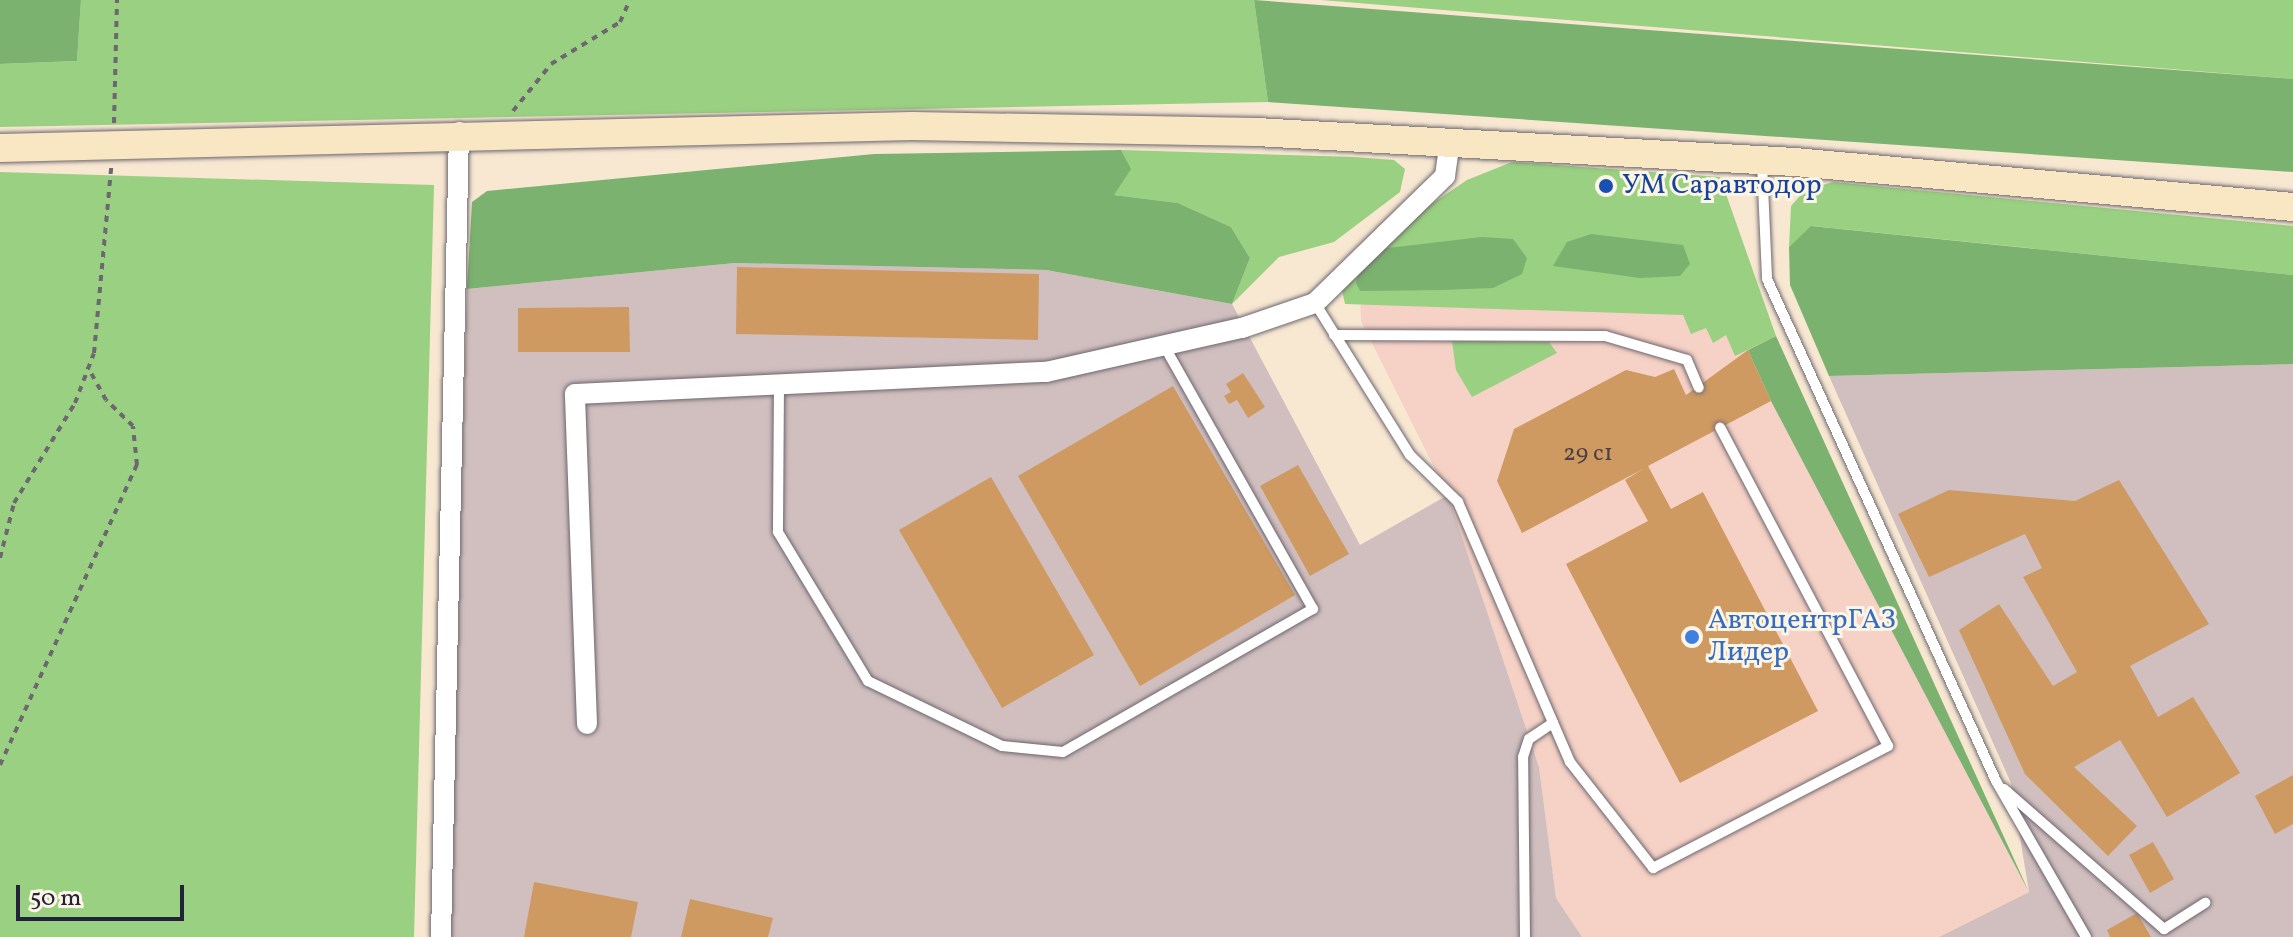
<!DOCTYPE html>
<meta charset="utf-8">
<style>
body{margin:0}
#map{position:relative;width:2293px;height:937px;overflow:hidden;background:#f8e8d2;font-family:Vollkorn,serif}
div>[style]{position:absolute}
.built>*{inset:0;background:#f6d1c5}
.industrial>*{inset:0;background:#d1bfbf}
.green>*{inset:0;background:#9ad081}
.forest>*{inset:0;background:#7bb26f}
.building>*{inset:0;background:#ce9a62}
.path>*{height:4px;margin-top:-2px;transform-origin:0;background:repeating-linear-gradient(90deg,#6d6770 0 6px,transparent 0 12px)}
.roads{filter:drop-shadow(0 0 2px #6d6770) drop-shadow(0 0 2px #6d6770)}
.service>*{height:10px;margin:-5px;padding:0 5px;transform-origin:5px;border-radius:5px;background:#fff}
.minor>*{height:20px;margin:-10px;padding:0 10px;transform-origin:10px;border-radius:10px;background:#fff}
.secondary>*{height:28px;margin:-14px;padding:0 14px;transform-origin:14px;border-radius:14px;background:#f9e7c3}
.dots>*{width:22px;height:22px;translate:-50% -50%;box-sizing:border-box;border:4px solid #fcf5e5;border-radius:50%}
span{translate:-50% -50%;white-space:nowrap;text-align:center;line-height:1.15;-webkit-text-stroke:6px #fcf5e5;paint-order:stroke}
.number-label{font-size:24px;color:#4d4045}
.number-label span{-webkit-text-stroke-width:0}
.transit-label{font-size:28px;color:#164399}
.left{translate:0 -50%;text-align:left}
.shop-label{font-size:28px;color:#366cbe}
.scale{position:absolute;left:16px;top:885px;width:168px;height:36px;box-sizing:border-box;border:4px solid #22223b;border-top:0;padding-left:10px;font-size:24px;line-height:28px;white-space:nowrap;color:#22223b;-webkit-text-stroke:6px #fcf5e5;paint-order:stroke}
</style>
<div id="map">
<div class="built">
<div style="clip-path:polygon(1360px 291px,1710px 293px,1748px 350px,2029px 892px,1939px 937px,1582px 937px,1556px 898px,1539px 767px,1448px 495px,1361px 321px)"></div>
</div>
<div class="industrial">
<div style="clip-path:polygon(735px 263px,1046px 270px,1232px 304px,1360px 545px,1448px 495px,1539px 767px,1556px 898px,1582px 937px,447px 937px,467px 289px)"></div>
<div style="clip-path:polygon(2293px 364px,2293px 937px,1939px 937px,2029px 892px,2011px 783px,1829px 376px)"></div>
</div>
<div class="green">
<div style="clip-path:polygon(81px 0,1254px 0,1268px 102px,0 127px,0 64px,77px 61px)"></div>
<div style="clip-path:polygon(1321px 0,2293px 0,2293px 79px)"></div>
<div style="clip-path:polygon(1121px 150px,1354px 157px,1394px 160px,1405px 169px,1400px 192px,1334px 242px,1279px 257px,1232px 304px,1250px 258px,1231px 227px,1178px 203px,1113px 195px,1130px 169px)"></div>
<div style="clip-path:polygon(1512px 162px,1720px 177px,1776px 336px,1735px 356px,1726px 335px,1713px 343px,1706px 328px,1691px 334px,1683px 315px,1345px 304px,1341px 286px,1362px 251px,1467px 180px)"></div>
<div style="clip-path:polygon(0 172px,434px 185px,414px 937px,0 937px)"></div>
<div style="clip-path:polygon(1833px 182px,2293px 226px,2293px 275px,1812px 226px,1789px 247px,1791px 206px,1805px 190px)"></div>
<div style="clip-path:polygon(1452px 341px,1549px 342px,1557px 353px,1472px 397px,1456px 370px)"></div>
</div>
<div class="forest">
<div style="clip-path:polygon(0 0,81px 0,77px 61px,0 64px)"></div>
<div style="clip-path:polygon(1254px 0,2293px 79px,2293px 172px,1268px 102px)"></div>
<div style="clip-path:polygon(1121px 150px,1131px 169px,1114px 195px,1178px 203px,1231px 227px,1250px 258px,1232px 304px,1046px 270px,735px 263px,467px 289px,472px 202px,487px 191px,874px 154px)"></div>
<div style="clip-path:polygon(1811px 226px,2293px 275px,2293px 364px,1829px 376px,1790px 285px,1789px 247px)"></div>
<div style="clip-path:polygon(1591px 234px,1683px 245px,1690px 264px,1680px 276px,1640px 278px,1553px 266px,1567px 242px)"></div>
<div style="clip-path:polygon(1482px 237px,1513px 239px,1527px 258px,1522px 274px,1493px 288px,1442px 290px,1360px 291px,1356px 283px,1362px 251px)"></div>
<div style="clip-path:polygon(1776px 336px,2029px 892px,1771px 401px,1748px 350px)"></div>
</div>
<div class="building">
<div style="clip-path:polygon(737px 267px,1039px 274px,1038px 340px,736px 334px)"></div>
<div style="clip-path:polygon(629px 307px,630px 352px,518px 352px,518px 308px)"></div>
<div style="clip-path:polygon(1748px 350px,1771px 401px,1648px 466px,1671px 509px,1703px 492px,1818px 711px,1680px 783px,1566px 564px,1648px 521px,1625px 480px,1643px 469px,1522px 533px,1497px 481px,1514px 429px,1626px 370px,1655px 377px,1674px 369px,1686px 395px)"></div>
<div style="clip-path:polygon(1243px 373px,1265px 407px,1248px 418px,1237px 400px,1229px 404px,1224px 396px,1231px 392px,1226px 384px)"></div>
<div style="clip-path:polygon(1173px 386px,1295px 595px,1140px 686px,1018px 476px)"></div>
<div style="clip-path:polygon(1298px 465px,1349px 554px,1310px 576px,1260px 486px)"></div>
<div style="clip-path:polygon(991px 477px,1094px 655px,1002px 708px,899px 530px)"></div>
<div style="clip-path:polygon(2119px 480px,2209px 624px,2130px 666px,2158px 717px,2193px 697px,2240px 773px,2167px 817px,2120px 740px,2074px 767px,2137px 826px,2108px 856px,2025px 774px,1959px 630px,1999px 604px,2053px 686px,2077px 672px,2023px 577px,2042px 568px,2025px 534px,1929px 577px,1898px 514px,1949px 490px,2075px 501px)"></div>
<div style="clip-path:polygon(2293px 775px,2293px 824px,2275px 834px,2255px 796px)"></div>
<div style="clip-path:polygon(2153px 842px,2174px 879px,2150px 893px,2129px 855px)"></div>
<div style="clip-path:polygon(534px 882px,638px 902px,631px 937px,524px 937px)"></div>
<div style="clip-path:polygon(690px 899px,773px 918px,768px 937px,681px 937px)"></div>
<div style="clip-path:polygon(2137px 913px,2151px 937px,2110px 937px,2107px 930px)"></div>
</div>
<div class="path">
<div style="left:513px;top:111px;width:60px;rotate:-51deg"></div>
<div style="left:551px;top:64px;width:81px;rotate:-31.3deg"></div>
<div style="left:620px;top:22px;width:24px;rotate:-66deg"></div>
<div style="left:114px;top:123px;width:123px;rotate:-88.6deg"></div>
<div style="left:0;top:558px;width:57px;rotate:-75.7deg"></div>
<div style="left:14px;top:503px;width:117px;rotate:-58.6deg"></div>
<div style="left:75px;top:403px;width:53px;rotate:-69.2deg"></div>
<div style="left:94px;top:353px;width:186px;rotate:-84.7deg"></div>
<div style="left:0;top:765px;width:330px;rotate:-65.5deg"></div>
<div style="left:137px;top:465px;width:39px;rotate:-96deg"></div>
<div style="left:133px;top:426px;width:37px;rotate:-136deg"></div>
<div style="left:106px;top:400px;width:38px;rotate:-119deg"></div>
</div>
<div class="roads">
<div class="service">
<div style="left:1762px;top:163px;width:116px;rotate:87.5deg"></div>
<div style="left:1767px;top:279px;width:552px;rotate:65.48deg"></div>
<div style="left:1996px;top:781px;width:180px;rotate:60deg"></div>
<div style="left:1315px;top:303px;width:179px;rotate:58deg"></div>
<div style="left:1410px;top:455px;width:67px;rotate:44.4deg"></div>
<div style="left:1458px;top:502px;width:283px;rotate:66.7deg"></div>
<div style="left:1570px;top:762px;width:135px;rotate:51.9deg"></div>
<div style="left:1653px;top:868px;width:265px;rotate:-27.4deg"></div>
<div style="left:1888px;top:746px;width:360px;rotate:-117.8deg"></div>
<div style="left:1334px;top:335px;width:271px;rotate:0.2deg"></div>
<div style="left:1605px;top:336px;width:85px;rotate:16.3deg"></div>
<div style="left:1687px;top:360px;width:30px;rotate:67deg"></div>
<div style="left:779px;top:384px;width:148px;rotate:90.4deg"></div>
<div style="left:778px;top:532px;width:174px;rotate:58.9deg"></div>
<div style="left:868px;top:681px;width:149px;rotate:25.9deg"></div>
<div style="left:1002px;top:746px;width:61px;rotate:5.6deg"></div>
<div style="left:1063px;top:752px;width:288px;rotate:-29.8deg"></div>
<div style="left:1313px;top:609px;width:302px;rotate:-119.5deg"></div>
<div style="left:2004px;top:789px;width:213px;rotate:41.2deg"></div>
<div style="left:2164px;top:929px;width:49px;rotate:-32.4deg"></div>
<div style="left:1525px;top:937px;width:180px;rotate:-90.6deg"></div>
<div style="left:1523px;top:757px;width:19px;rotate:-72deg"></div>
<div style="left:1529px;top:739px;width:29px;rotate:-34deg"></div>
</div>
<div class="minor">
<div style="left:587px;top:724px;width:330px;rotate:-92.1deg"></div>
<div style="left:575px;top:394px;width:472px;rotate:-2.7deg"></div>
<div style="left:1046px;top:372px;width:201px;rotate:-12.7deg"></div>
<div style="left:1242px;top:328px;width:77px;rotate:-18.9deg"></div>
<div style="left:1315px;top:303px;width:182px;rotate:-44.3deg"></div>
<div style="left:1445px;top:176px;width:35px;rotate:-82deg"></div>
<div style="left:441px;top:937px;width:805px;rotate:-88.72deg"></div>
</div>
<div class="secondary">
<div style="left:0;top:148px;width:912px;rotate:-1.38deg"></div>
<div style="left:912px;top:126px;width:344px;rotate:1deg"></div>
<div style="left:1256px;top:132px;width:540px;rotate:3.19deg"></div>
<div style="left:1795px;top:162px;width:500px;rotate:5.16deg"></div>
</div>
</div>
<div class="dots">
<div style="left:1606px;top:186px;background:#1a4fb4"></div>
<div style="left:1692px;top:637px;background:#3f7fe0"></div>
</div>
<div class="number-label">
<span style="left:1588px;top:455px">29 с1</span>
</div>
<div class="transit-label">
<span class="left" style="left:1622px;top:186px">УМ Саравтодор</span>
</div>
<div class="shop-label">
<span class="left" style="left:1708px;top:637px">АвтоцентрГАЗ<br>Лидер</span>
</div>
<div class="scale">50 m</div>
</div>
